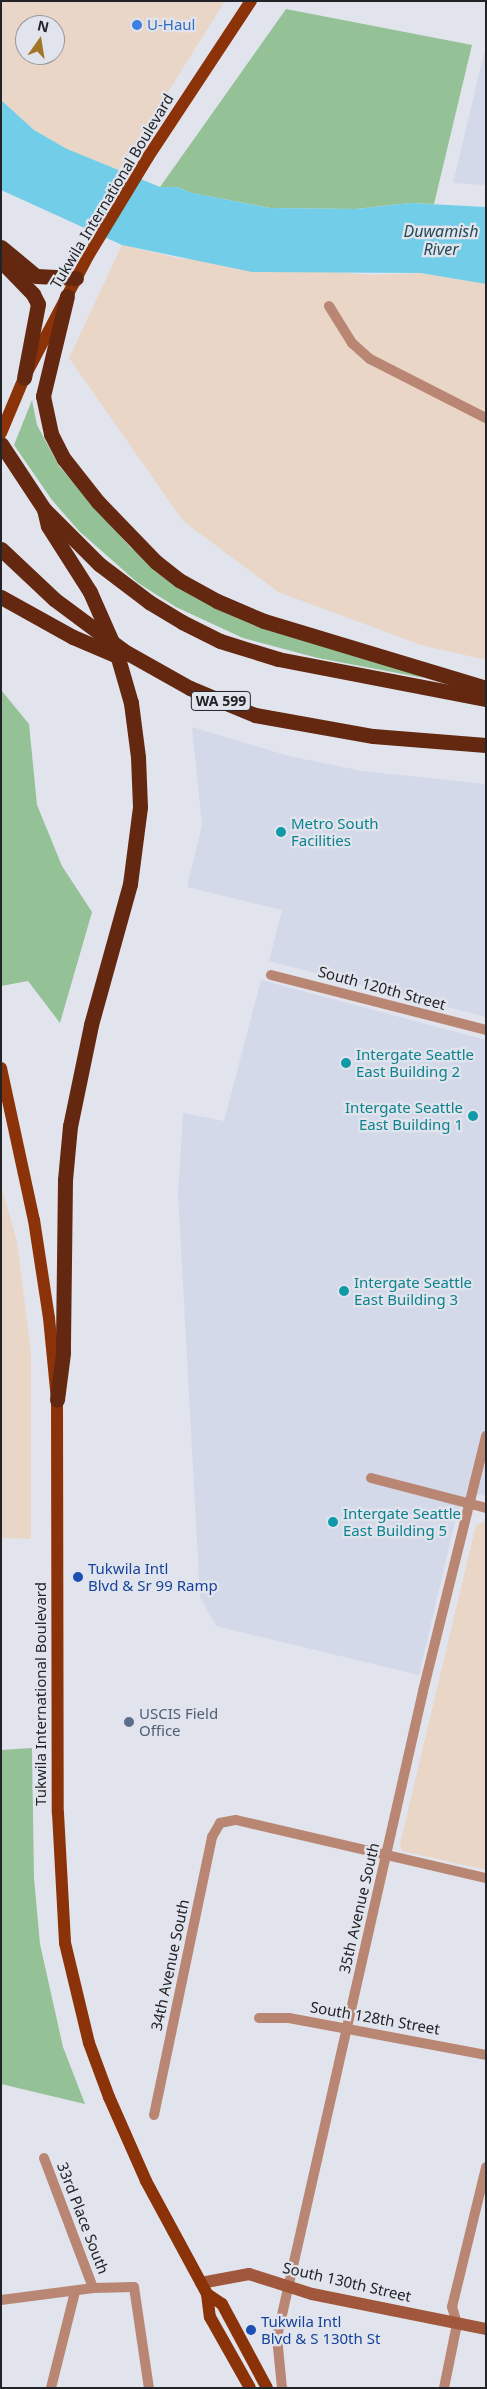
<!DOCTYPE html>
<style>
body{margin:0}
#map{position:relative;width:487px;height:2389px;overflow:hidden;background:#e1e4ed;font-family:"Noto Sans",sans-serif}
div>[style]{position:absolute}
.commercial>*{inset:0;background:#ead6c7}
.built>*{inset:0;background:#d4d9e9}
.green>*{inset:0;background:#94c296}
.water>*{inset:0;background:#72cde8}
.street>*{height:10px;margin:-5px;padding:0 5px;transform-origin:5px;border-radius:5px;background:#ba8674}
.secondary>*{height:12px;margin:-6px;padding:0 6px;transform-origin:6px;border-radius:6px;background:#a1573c}
.primary>*{height:12px;margin:-6px;padding:0 6px;transform-origin:6px;border-radius:6px;background:#8c3209}
.highway>*{height:15px;margin:-7.5px;padding:0 7.5px;transform-origin:7.5px;border-radius:7.5px;background:#642811}
.dots>*{width:14px;height:14px;translate:-50% -50%;box-sizing:border-box;border:2px solid #e1e4ed;border-radius:50%}
span{translate:-50% -50%;white-space:nowrap;text-align:center;line-height:1.15;-webkit-text-stroke:4.5px #e1e4ed;paint-order:stroke}
.shield-label span{padding:1px 4px;background:#e1e4ed;border:1px solid;border-radius:4px;-webkit-text-stroke-width:0}
.shield-label{font-size:14px;color:#222326;font-weight:700}
.shop-label{font-size:15px;color:#366cbe}
.left{translate:0 -50%;text-align:left}
.street-label{font-size:15px;color:#222326}
.culture-label{font-size:15px;color:#0d838f}
.right{translate:-100% -50%;text-align:right}
.transit-label{font-size:15px;color:#164399}
.service-label{font-size:15px;color:#4e5e75}
.water-label{font-size:16px;color:#224b56;font-style:italic}
.frame{position:absolute;inset:0;border:2px solid #222326;pointer-events:none}
.north{position:absolute;left:15px;top:15px;width:50px;height:50px;box-sizing:border-box;background:#e1e4ed;border:1px solid #95979d;border-radius:50%;rotate:13deg;font-size:14px;font-weight:700;line-height:20px;text-align:center;color:#222326}
.north::after{content:'';display:block;margin:auto;width:18px;height:22px;background:#a27627;clip-path:polygon(50% 0,100% 100%,50% 72%,0 100%)}
</style>
<div id="map">
<div class="commercial">
<div style="clip-path:polygon(evenodd,1px 1px,225px 1px,118px 172px,67px 149px,34px 130px,1px 100px,1px 1px,25px 25px,55px 25px,55px 55px,25px 55px,25px 25px)"></div>
<div style="clip-path:polygon(122px 245px,178px 258px,372px 275px,421px 273px,486px 284px,486px 660px,421px 645px,278px 592px,183px 521px,69px 358px)"></div>
<div style="clip-path:polygon(1px 1184px,17px 1242px,31px 1353px,31px 1539px,1px 1538px)"></div>
<div style="clip-path:polygon(486px 1521px,486px 1870px,402px 1851px,400px 1844px,476px 1525px)"></div>
</div>
<div class="built">
<div style="clip-path:polygon(486px 45px,486px 185px,453px 183px)"></div>
<div style="clip-path:polygon(192px 727px,289px 756px,362px 771px,486px 784px,486px 1017px,269px 961px,282px 910px,187px 887px,202px 825px)"></div>
<div style="clip-path:polygon(261px 980px,486px 1040px,486px 1496px,474px 1494px,458px 1509px,419px 1675px,216px 1626px,200px 1597px,178px 1193px,183px 1113px,224px 1121px)"></div>
</div>
<div class="green">
<div style="clip-path:polygon(286px 9px,472px 45px,434px 204px,410px 203px,356px 209px,270px 208px,192px 193px,177px 187px,160px 187px)"></div>
<div style="clip-path:polygon(32px 400px,37px 425px,59px 466px,130px 547px,163px 574px,424px 678px,318px 658px,243px 638px,176px 607px,138px 583px,79px 531px,52px 500px,14px 445px)"></div>
<div style="clip-path:polygon(1px 690px,29px 724px,37px 805px,62px 866px,92px 912px,60px 1023px,28px 981px,1px 986px)"></div>
<div style="clip-path:polygon(32px 1748px,34px 1878px,40px 1944px,63px 2047px,85px 2104px,1px 2084px,1px 1750px)"></div>
</div>
<div class="water">
<div style="clip-path:polygon(1px 100px,34px 130px,67px 149px,160px 187px,177px 187px,192px 193px,270px 208px,356px 209px,410px 203px,486px 207px,486px 284px,421px 273px,252px 272px,122px 245px,1px 190px)"></div>
</div>
<div class="street">
<div style="left:329px;top:306px;width:44px;rotate:58.1deg"></div>
<div style="left:352px;top:343px;width:24px;rotate:42deg"></div>
<div style="left:370px;top:359px;width:130px;rotate:27deg"></div>
<div style="left:271px;top:975px;width:222px;rotate:14.3deg"></div>
<div style="left:371px;top:1478px;width:119px;rotate:14.6deg"></div>
<div style="left:259px;top:2018px;width:30px"></div>
<div style="left:289px;top:2018px;width:200px;rotate:10.6deg"></div>
<div style="left:154px;top:2115px;width:284px;rotate:-78.2deg"></div>
<div style="left:212px;top:1837px;width:16px;rotate:-60deg"></div>
<div style="left:220px;top:1823px;width:16px;rotate:-11deg"></div>
<div style="left:236px;top:1820px;width:257px;rotate:13.1deg"></div>
<div style="left:44px;top:2158px;width:139px;rotate:69.3deg"></div>
<div style="left:1px;top:2300px;width:93px;rotate:-7.4deg"></div>
<div style="left:93px;top:2288px;width:41px;rotate:-1.4deg"></div>
<div style="left:134px;top:2287px;width:102px;rotate:81.6deg"></div>
<div style="left:51px;top:2388px;width:99px;rotate:-76deg"></div>
<div style="left:282px;top:2388px;width:51px;rotate:-95.6deg"></div>
<div style="left:277px;top:2337px;width:662px;rotate:-77.26deg"></div>
<div style="left:423px;top:1691px;width:263px;rotate:-76.1deg"></div>
<div style="left:444px;top:2388px;width:65px;rotate:-78.5deg"></div>
<div style="left:457px;top:2324px;width:18px;rotate:-106deg"></div>
<div style="left:452px;top:2307px;width:144px;rotate:-76.3deg"></div>
</div>
<div class="secondary">
<div style="left:201px;top:2283px;width:49px;rotate:-10.6deg"></div>
<div style="left:249px;top:2274px;width:66px;rotate:17.6deg"></div>
<div style="left:312px;top:2294px;width:177px;rotate:11.4deg"></div>
</div>
<div class="primary">
<div style="left:1px;top:433px;width:60px;rotate:-67.3deg"></div>
<div style="left:24px;top:378px;width:138px;rotate:-62.3deg"></div>
<div style="left:88px;top:256px;width:116px;rotate:-58.8deg"></div>
<div style="left:148px;top:157px;width:187px;rotate:-56.6deg"></div>
<div style="left:1px;top:1068px;width:156px;rotate:77.8deg"></div>
<div style="left:34px;top:1220px;width:99px;rotate:81.3deg"></div>
<div style="left:49px;top:1318px;width:82px;rotate:84.4deg"></div>
<div style="left:57px;top:1400px;width:413px;rotate:89.9deg"></div>
<div style="left:58px;top:1813px;width:130px;rotate:86.9deg"></div>
<div style="left:65px;top:1943px;width:103px;rotate:76.5deg"></div>
<div style="left:89px;top:2043px;width:58px;rotate:69.7deg"></div>
<div style="left:109px;top:2097px;width:92px;rotate:66.2deg"></div>
<div style="left:146px;top:2181px;width:128px;rotate:61.6deg"></div>
<div style="left:207px;top:2294px;width:23px;rotate:83deg"></div>
<div style="left:210px;top:2317px;width:81px;rotate:60.6deg"></div>
<div style="left:207px;top:2294px;width:18px;rotate:34deg"></div>
<div style="left:222px;top:2304px;width:95px;rotate:61.8deg"></div>
</div>
<div class="highway">
<div style="left:1px;top:247px;width:45px;rotate:39.6deg"></div>
<div style="left:36px;top:276px;width:40px;rotate:2.9deg"></div>
<div style="left:1px;top:261px;width:46px;rotate:45.9deg"></div>
<div style="left:33px;top:294px;width:11px;rotate:63deg"></div>
<div style="left:38px;top:304px;width:75px;rotate:100.7deg"></div>
<div style="left:67px;top:296px;width:103px;rotate:103.5deg"></div>
<div style="left:43px;top:396px;width:39px;rotate:78deg"></div>
<div style="left:51px;top:434px;width:28px;rotate:63deg"></div>
<div style="left:64px;top:459px;width:55px;rotate:51.7deg"></div>
<div style="left:98px;top:502px;width:83px;rotate:46deg"></div>
<div style="left:156px;top:562px;width:29px;rotate:38deg"></div>
<div style="left:179px;top:580px;width:43px;rotate:28.9deg"></div>
<div style="left:217px;top:601px;width:51px;rotate:23.1deg"></div>
<div style="left:264px;top:621px;width:232px;rotate:16.8deg"></div>
<div style="left:1px;top:444px;width:78px;rotate:56.5deg"></div>
<div style="left:44px;top:509px;width:78px;rotate:45deg"></div>
<div style="left:99px;top:564px;width:63px;rotate:37.2deg"></div>
<div style="left:149px;top:602px;width:39px;rotate:31deg"></div>
<div style="left:182px;top:622px;width:42px;rotate:26.6deg"></div>
<div style="left:220px;top:641px;width:61px;rotate:17.2deg"></div>
<div style="left:278px;top:659px;width:212px;rotate:10.9deg"></div>
<div style="left:44px;top:509px;width:17px;rotate:77deg"></div>
<div style="left:48px;top:526px;width:78px;rotate:57.5deg"></div>
<div style="left:90px;top:592px;width:64px;rotate:66.2deg"></div>
<div style="left:116px;top:651px;width:54px;rotate:73.9deg"></div>
<div style="left:131px;top:703px;width:54px;rotate:82.6deg"></div>
<div style="left:138px;top:757px;width:50px;rotate:87.7deg"></div>
<div style="left:140px;top:807px;width:78px;rotate:97.4deg"></div>
<div style="left:130px;top:884px;width:146px;rotate:105.5deg"></div>
<div style="left:91px;top:1025px;width:103px;rotate:101.7deg"></div>
<div style="left:70px;top:1126px;width:54px;rotate:95.3deg"></div>
<div style="left:65px;top:1180px;width:173px;rotate:90.7deg"></div>
<div style="left:63px;top:1353px;width:47px;rotate:97.3deg"></div>
<div style="left:1px;top:549px;width:73px;rotate:43.3deg"></div>
<div style="left:54px;top:599px;width:87px;rotate:36.6deg"></div>
<div style="left:124px;top:651px;width:76px;rotate:29.3deg"></div>
<div style="left:190px;top:688px;width:70px;rotate:22.6deg"></div>
<div style="left:255px;top:715px;width:120px;rotate:10.1deg"></div>
<div style="left:373px;top:736px;width:113px;rotate:4.6deg"></div>
<div style="left:1px;top:597px;width:82px;rotate:29.1deg"></div>
<div style="left:73px;top:637px;width:51px;rotate:23.1deg"></div>
</div>
<div class="dots">
<div style="left:137px;top:25px;background:#3f7fe0"></div>
<div style="left:281px;top:832px;background:#0f9aa8"></div>
<div style="left:346px;top:1063px;background:#0f9aa8"></div>
<div style="left:473px;top:1116px;background:#0f9aa8"></div>
<div style="left:344px;top:1291px;background:#0f9aa8"></div>
<div style="left:333px;top:1522px;background:#0f9aa8"></div>
<div style="left:78px;top:1577px;background:#1a4fb4"></div>
<div style="left:129px;top:1722px;background:#5c6f8a"></div>
<div style="left:251px;top:2330px;background:#1a4fb4"></div>
</div>
<div class="shield-label">
<span style="left:221px;top:701px">WA 599</span>
</div>
<div class="shop-label">
<span class="left" style="left:147px;top:25px">U-Haul</span>
</div>
<div class="street-label">
<span style="left:112px;top:191px;rotate:-59deg">Tukwila International Boulevard</span>
<span style="left:382px;top:988px;rotate:15deg">South 120th Street</span>
<span style="left:41px;top:1694px;rotate:-90deg">Tukwila International Boulevard</span>
<span style="left:359px;top:1908px;rotate:-77deg">35th Avenue South</span>
<span style="left:170px;top:1965px;rotate:-78deg">34th Avenue South</span>
<span style="left:375px;top:2018px;rotate:10deg">South 128th Street</span>
<span style="left:83px;top:2218px;rotate:69deg">33rd Place South</span>
<span style="left:347px;top:2282px;rotate:13deg">South 130th Street</span>
</div>
<div class="culture-label">
<span class="left" style="left:291px;top:832px">Metro South<br>Facilities</span>
<span class="left" style="left:356px;top:1063px">Intergate Seattle<br>East Building 2</span>
<span class="right" style="left:463px;top:1116px">Intergate Seattle<br>East Building 1</span>
<span class="left" style="left:354px;top:1291px">Intergate Seattle<br>East Building 3</span>
<span class="left" style="left:343px;top:1522px">Intergate Seattle<br>East Building 5</span>
</div>
<div class="transit-label">
<span class="left" style="left:88px;top:1577px">Tukwila Intl<br>Blvd &amp; Sr 99 Ramp</span>
<span class="left" style="left:261px;top:2330px">Tukwila Intl<br>Blvd &amp; S 130th St</span>
</div>
<div class="service-label">
<span class="left" style="left:139px;top:1722px">USCIS Field<br>Office</span>
</div>
<div class="water-label">
<span style="left:441px;top:240px">Duwamish<br>River</span>
</div>
<div class="frame"></div>
<div class="north">N</div>
</div>
